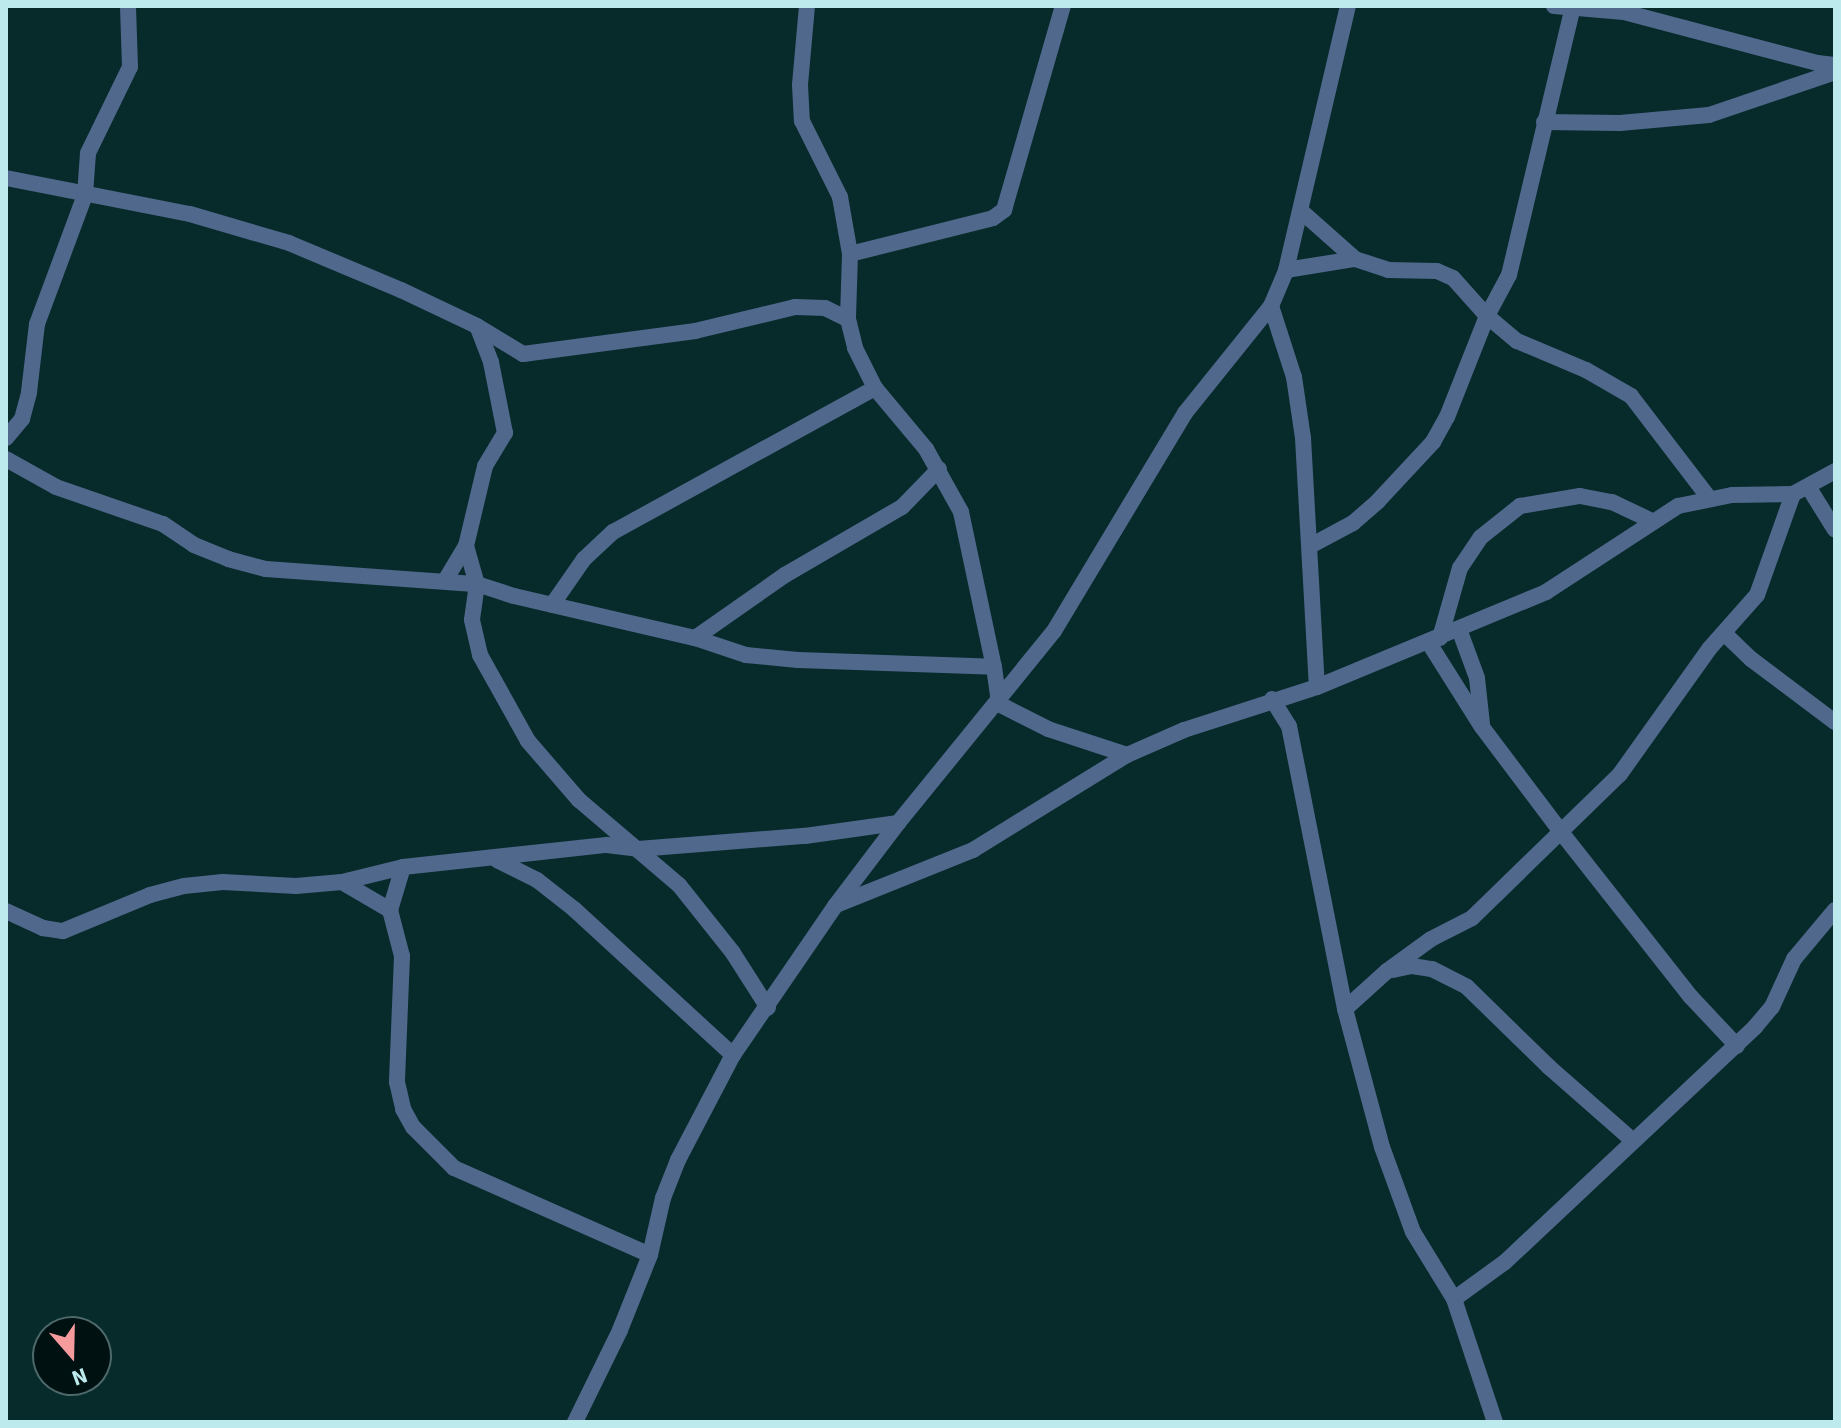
<!DOCTYPE html>
<style>
body{margin:0}
#map{position:relative;width:1841px;height:1428px;overflow:hidden;background:#072a2b;font-family:"Source Sans 3",sans-serif}
div>[style]{position:absolute}
.minor>*{height:16px;margin:-8px;padding:0 8px;transform-origin:8px;border-radius:8px;background:#4f688c}
span{translate:-50% -50%;white-space:nowrap;text-align:center;line-height:1.15;-webkit-text-stroke:8px #001112;paint-order:stroke}
.frame{position:absolute;inset:0;border:8px solid #bdebed;pointer-events:none}
.north{position:absolute;left:32px;top:1316px;width:80px;height:80px;box-sizing:border-box;background:#001112;border:2px solid #4c686a;border-radius:50%;rotate:160deg;font-size:22px;font-weight:700;line-height:32px;text-align:center;color:#bdebed}
.north::after{content:'';display:block;margin:auto;width:28px;height:36px;background:#f59b9d;clip-path:polygon(50% 0,100% 100%,50% 72%,0 100%)}
</style>
<div id="map">
<div class="minor">
<div style="left:807px;top:6px;width:79px;rotate:95.1deg"></div>
<div style="left:800px;top:85px;width:36px;rotate:87deg"></div>
<div style="left:802px;top:121px;width:85px;rotate:63.4deg"></div>
<div style="left:840px;top:197px;width:58px;rotate:80deg"></div>
<div style="left:850px;top:254px;width:65px;rotate:91.8deg"></div>
<div style="left:848px;top:319px;width:30px;rotate:76deg"></div>
<div style="left:855px;top:348px;width:45px;rotate:63.4deg"></div>
<div style="left:875px;top:388px;width:80px;rotate:50.1deg"></div>
<div style="left:926px;top:449px;width:72px;rotate:60.9deg"></div>
<div style="left:961px;top:512px;width:158px;rotate:78deg"></div>
<div style="left:994px;top:667px;width:37px;rotate:82deg"></div>
<div style="left:999px;top:704px;width:55px;rotate:27deg"></div>
<div style="left:1048px;top:729px;width:83px;rotate:18.2deg"></div>
<div style="left:1554px;top:6px;width:70px;rotate:4.9deg"></div>
<div style="left:1624px;top:12px;width:200px;rotate:14.8deg"></div>
<div style="left:1817px;top:63px;width:18px;rotate:6deg"></div>
<div style="left:1544px;top:122px;width:76px;rotate:0.8deg"></div>
<div style="left:1620px;top:123px;width:89px;rotate:-5.1deg"></div>
<div style="left:1709px;top:115px;width:133px;rotate:-18.8deg"></div>
<div style="left:6px;top:178px;width:187px;rotate:11.1deg"></div>
<div style="left:190px;top:214px;width:103px;rotate:16.3deg"></div>
<div style="left:289px;top:243px;width:121px;rotate:22.8deg"></div>
<div style="left:401px;top:290px;width:84px;rotate:25.3deg"></div>
<div style="left:477px;top:326px;width:54px;rotate:31.3deg"></div>
<div style="left:523px;top:354px;width:174px;rotate:-7.6deg"></div>
<div style="left:695px;top:331px;width:103px;rotate:-13.5deg"></div>
<div style="left:795px;top:307px;width:30px;rotate:2deg"></div>
<div style="left:825px;top:308px;width:25px;rotate:26deg"></div>
<div style="left:1301px;top:211px;width:72px;rotate:41.6deg"></div>
<div style="left:1355px;top:259px;width:35px;rotate:18deg"></div>
<div style="left:1388px;top:270px;width:49px;rotate:1.2deg"></div>
<div style="left:1437px;top:271px;width:17px;rotate:24deg"></div>
<div style="left:1453px;top:278px;width:51px;rotate:48.2deg"></div>
<div style="left:1487px;top:316px;width:39px;rotate:40deg"></div>
<div style="left:1517px;top:341px;width:75px;rotate:22.8deg"></div>
<div style="left:1586px;top:370px;width:52px;rotate:30deg"></div>
<div style="left:1631px;top:396px;width:128px;rotate:52.6deg"></div>
<div style="left:850px;top:254px;width:147px;rotate:-14.1deg"></div>
<div style="left:993px;top:218px;width:14px;rotate:-36deg"></div>
<div style="left:1004px;top:210px;width:212px;rotate:-73.9deg"></div>
<div style="left:1286px;top:270px;width:70px;rotate:-9.1deg"></div>
<div style="left:1271px;top:306px;width:75px;rotate:72.1deg"></div>
<div style="left:1294px;top:377px;width:62px;rotate:81.6deg"></div>
<div style="left:1303px;top:438px;width:249px;rotate:86.8deg"></div>
<div style="left:6px;top:438px;width:25px;rotate:-50deg"></div>
<div style="left:22px;top:419px;width:28px;rotate:-75deg"></div>
<div style="left:29px;top:392px;width:68px;rotate:-83.3deg"></div>
<div style="left:37px;top:324px;width:138px;rotate:-69.6deg"></div>
<div style="left:85px;top:195px;width:42px;rotate:-85.9deg"></div>
<div style="left:88px;top:153px;width:96px;rotate:-64deg"></div>
<div style="left:130px;top:67px;width:61px;rotate:-91.9deg"></div>
<div style="left:6px;top:459px;width:57px;rotate:29.2deg"></div>
<div style="left:56px;top:487px;width:113px;rotate:19.1deg"></div>
<div style="left:163px;top:524px;width:37px;rotate:34deg"></div>
<div style="left:194px;top:545px;width:37px;rotate:22deg"></div>
<div style="left:228px;top:559px;width:39px;rotate:15deg"></div>
<div style="left:266px;top:569px;width:212px;rotate:4.1deg"></div>
<div style="left:477px;top:584px;width:39px;rotate:18deg"></div>
<div style="left:514px;top:596px;width:186px;rotate:13.1deg"></div>
<div style="left:695px;top:638px;width:54px;rotate:18.4deg"></div>
<div style="left:746px;top:655px;width:52px;rotate:5.5deg"></div>
<div style="left:798px;top:660px;width:196px;rotate:2deg"></div>
<div style="left:1809px;top:488px;width:49px;rotate:58.2deg"></div>
<div style="left:466px;top:546px;width:40px;rotate:74deg"></div>
<div style="left:477px;top:584px;width:36px;rotate:98deg"></div>
<div style="left:472px;top:620px;width:36px;rotate:77deg"></div>
<div style="left:480px;top:655px;width:98px;rotate:60.8deg"></div>
<div style="left:528px;top:741px;width:78px;rotate:49.2deg"></div>
<div style="left:579px;top:800px;width:131px;rotate:40.4deg"></div>
<div style="left:679px;top:885px;width:87px;rotate:51.5deg"></div>
<div style="left:733px;top:953px;width:65px;rotate:57.5deg"></div>
<div style="left:1310px;top:546px;width:49px;rotate:-28.1deg"></div>
<div style="left:1353px;top:523px;width:33px;rotate:-41deg"></div>
<div style="left:1378px;top:501px;width:81px;rotate:-47deg"></div>
<div style="left:1433px;top:442px;width:29px;rotate:-61deg"></div>
<div style="left:1447px;top:417px;width:109px;rotate:-68.4deg"></div>
<div style="left:1487px;top:316px;width:47px;rotate:-61.8deg"></div>
<div style="left:1509px;top:275px;width:277px;rotate:-76.6deg"></div>
<div style="left:446px;top:579px;width:39px;rotate:-59deg"></div>
<div style="left:466px;top:546px;width:82px;rotate:-76.6deg"></div>
<div style="left:485px;top:466px;width:39px;rotate:-59deg"></div>
<div style="left:505px;top:433px;width:72px;rotate:-101.2deg"></div>
<div style="left:491px;top:362px;width:36px;rotate:-111deg"></div>
<div style="left:552px;top:605px;width:56px;rotate:-55.2deg"></div>
<div style="left:584px;top:559px;width:40px;rotate:-43deg"></div>
<div style="left:613px;top:532px;width:299px;rotate:-28.8deg"></div>
<div style="left:1459px;top:629px;width:52px;rotate:69.8deg"></div>
<div style="left:1477px;top:678px;width:46px;rotate:83.8deg"></div>
<div style="left:1725px;top:634px;width:36px;rotate:44deg"></div>
<div style="left:1751px;top:659px;width:105px;rotate:36.9deg"></div>
<div style="left:695px;top:638px;width:110px;rotate:-35deg"></div>
<div style="left:785px;top:575px;width:135px;rotate:-30.2deg"></div>
<div style="left:902px;top:507px;width:53px;rotate:-45.8deg"></div>
<div style="left:1440px;top:638px;width:73px;rotate:-74.1deg"></div>
<div style="left:1460px;top:568px;width:37px;rotate:-56deg"></div>
<div style="left:1481px;top:537px;width:50px;rotate:-38.5deg"></div>
<div style="left:1520px;top:506px;width:61px;rotate:-9.5deg"></div>
<div style="left:1580px;top:496px;width:33px;rotate:11deg"></div>
<div style="left:1612px;top:502px;width:44px;rotate:25.4deg"></div>
<div style="left:1429px;top:643px;width:99px;rotate:57.8deg"></div>
<div style="left:1482px;top:727px;width:131px;rotate:53deg"></div>
<div style="left:1561px;top:832px;width:210px;rotate:51.8deg"></div>
<div style="left:1691px;top:997px;width:67px;rotate:46.8deg"></div>
<div style="left:1272px;top:699px;width:32px;rotate:58deg"></div>
<div style="left:1289px;top:726px;width:288px;rotate:78.8deg"></div>
<div style="left:1345px;top:1009px;width:143px;rotate:75deg"></div>
<div style="left:1382px;top:1147px;width:90px;rotate:70deg"></div>
<div style="left:1413px;top:1232px;width:79px;rotate:58.5deg"></div>
<div style="left:1454px;top:1299px;width:130px;rotate:71.6deg"></div>
<div style="left:497px;top:860px;width:45px;rotate:26.6deg"></div>
<div style="left:537px;top:880px;width:47px;rotate:38.1deg"></div>
<div style="left:574px;top:909px;width:216px;rotate:42.6deg"></div>
<div style="left:403px;top:867px;width:45px;rotate:106.8deg"></div>
<div style="left:390px;top:910px;width:48px;rotate:75.4deg"></div>
<div style="left:402px;top:956px;width:126px;rotate:92.3deg"></div>
<div style="left:397px;top:1082px;width:28px;rotate:77deg"></div>
<div style="left:403px;top:1109px;width:21px;rotate:61deg"></div>
<div style="left:413px;top:1127px;width:58px;rotate:45deg"></div>
<div style="left:454px;top:1168px;width:214px;rotate:23.9deg"></div>
<div style="left:342px;top:882px;width:56px;rotate:30.3deg"></div>
<div style="left:836px;top:905px;width:148px;rotate:-21.9deg"></div>
<div style="left:973px;top:850px;width:181px;rotate:-31.7deg"></div>
<div style="left:1127px;top:755px;width:62px;rotate:-23.7deg"></div>
<div style="left:1184px;top:730px;width:140px;rotate:-17.9deg"></div>
<div style="left:1317px;top:687px;width:248px;rotate:-22.5deg"></div>
<div style="left:1546px;top:592px;width:158px;rotate:-33.1deg"></div>
<div style="left:1678px;top:506px;width:55px;rotate:-11.5deg"></div>
<div style="left:1732px;top:495px;width:61px;rotate:-0.9deg"></div>
<div style="left:1793px;top:494px;width:48px;rotate:-28.7deg"></div>
<div style="left:6px;top:911px;width:41px;rotate:24.7deg"></div>
<div style="left:43px;top:928px;width:20px;rotate:9deg"></div>
<div style="left:63px;top:931px;width:94px;rotate:-22.5deg"></div>
<div style="left:150px;top:895px;width:35px;rotate:-15deg"></div>
<div style="left:184px;top:886px;width:39px;rotate:-6deg"></div>
<div style="left:223px;top:882px;width:73px;rotate:3.1deg"></div>
<div style="left:296px;top:886px;width:46px;rotate:-5deg"></div>
<div style="left:342px;top:882px;width:63px;rotate:-13.8deg"></div>
<div style="left:403px;top:867px;width:205px;rotate:-6.2deg"></div>
<div style="left:607px;top:845px;width:31px;rotate:7deg"></div>
<div style="left:638px;top:849px;width:168px;rotate:-4.5deg"></div>
<div style="left:805px;top:836px;width:94px;rotate:-8deg"></div>
<div style="left:1393px;top:970px;width:19px;rotate:-12deg"></div>
<div style="left:1412px;top:966px;width:20px;rotate:9deg"></div>
<div style="left:1432px;top:969px;width:39px;rotate:27deg"></div>
<div style="left:1467px;top:987px;width:115px;rotate:44.3deg"></div>
<div style="left:1549px;top:1067px;width:111px;rotate:41.3deg"></div>
<div style="left:1345px;top:1009px;width:57px;rotate:-42.1deg"></div>
<div style="left:1387px;top:971px;width:54px;rotate:-36deg"></div>
<div style="left:1431px;top:939px;width:46px;rotate:-27.1deg"></div>
<div style="left:1472px;top:918px;width:206px;rotate:-44.2deg"></div>
<div style="left:1620px;top:774px;width:153px;rotate:-54.5deg"></div>
<div style="left:1709px;top:649px;width:72px;rotate:-48.4deg"></div>
<div style="left:1757px;top:595px;width:107px;rotate:-70.4deg"></div>
<div style="left:1454px;top:1299px;width:63px;rotate:-36deg"></div>
<div style="left:1505px;top:1262px;width:343px;rotate:-43.2deg"></div>
<div style="left:1755px;top:1027px;width:26px;rotate:-50deg"></div>
<div style="left:1772px;top:1007px;width:53px;rotate:-65.4deg"></div>
<div style="left:1794px;top:959px;width:64px;rotate:-50.1deg"></div>
<div style="left:575px;top:1422px;width:102px;rotate:-63.9deg"></div>
<div style="left:620px;top:1330px;width:81px;rotate:-68.2deg"></div>
<div style="left:650px;top:1255px;width:58px;rotate:-77.2deg"></div>
<div style="left:663px;top:1198px;width:41px;rotate:-68.5deg"></div>
<div style="left:678px;top:1160px;width:119px;rotate:-62.4deg"></div>
<div style="left:733px;top:1055px;width:181px;rotate:-55.6deg"></div>
<div style="left:835px;top:906px;width:104px;rotate:-52.8deg"></div>
<div style="left:898px;top:823px;width:247px;rotate:-50.9deg"></div>
<div style="left:1054px;top:631px;width:254px;rotate:-59deg"></div>
<div style="left:1185px;top:413px;width:137px;rotate:-51.2deg"></div>
<div style="left:1271px;top:306px;width:39px;rotate:-67deg"></div>
<div style="left:1286px;top:270px;width:271px;rotate:-76.8deg"></div>
</div>
<div class="frame"></div>
<div class="north">N</div>
</div>
